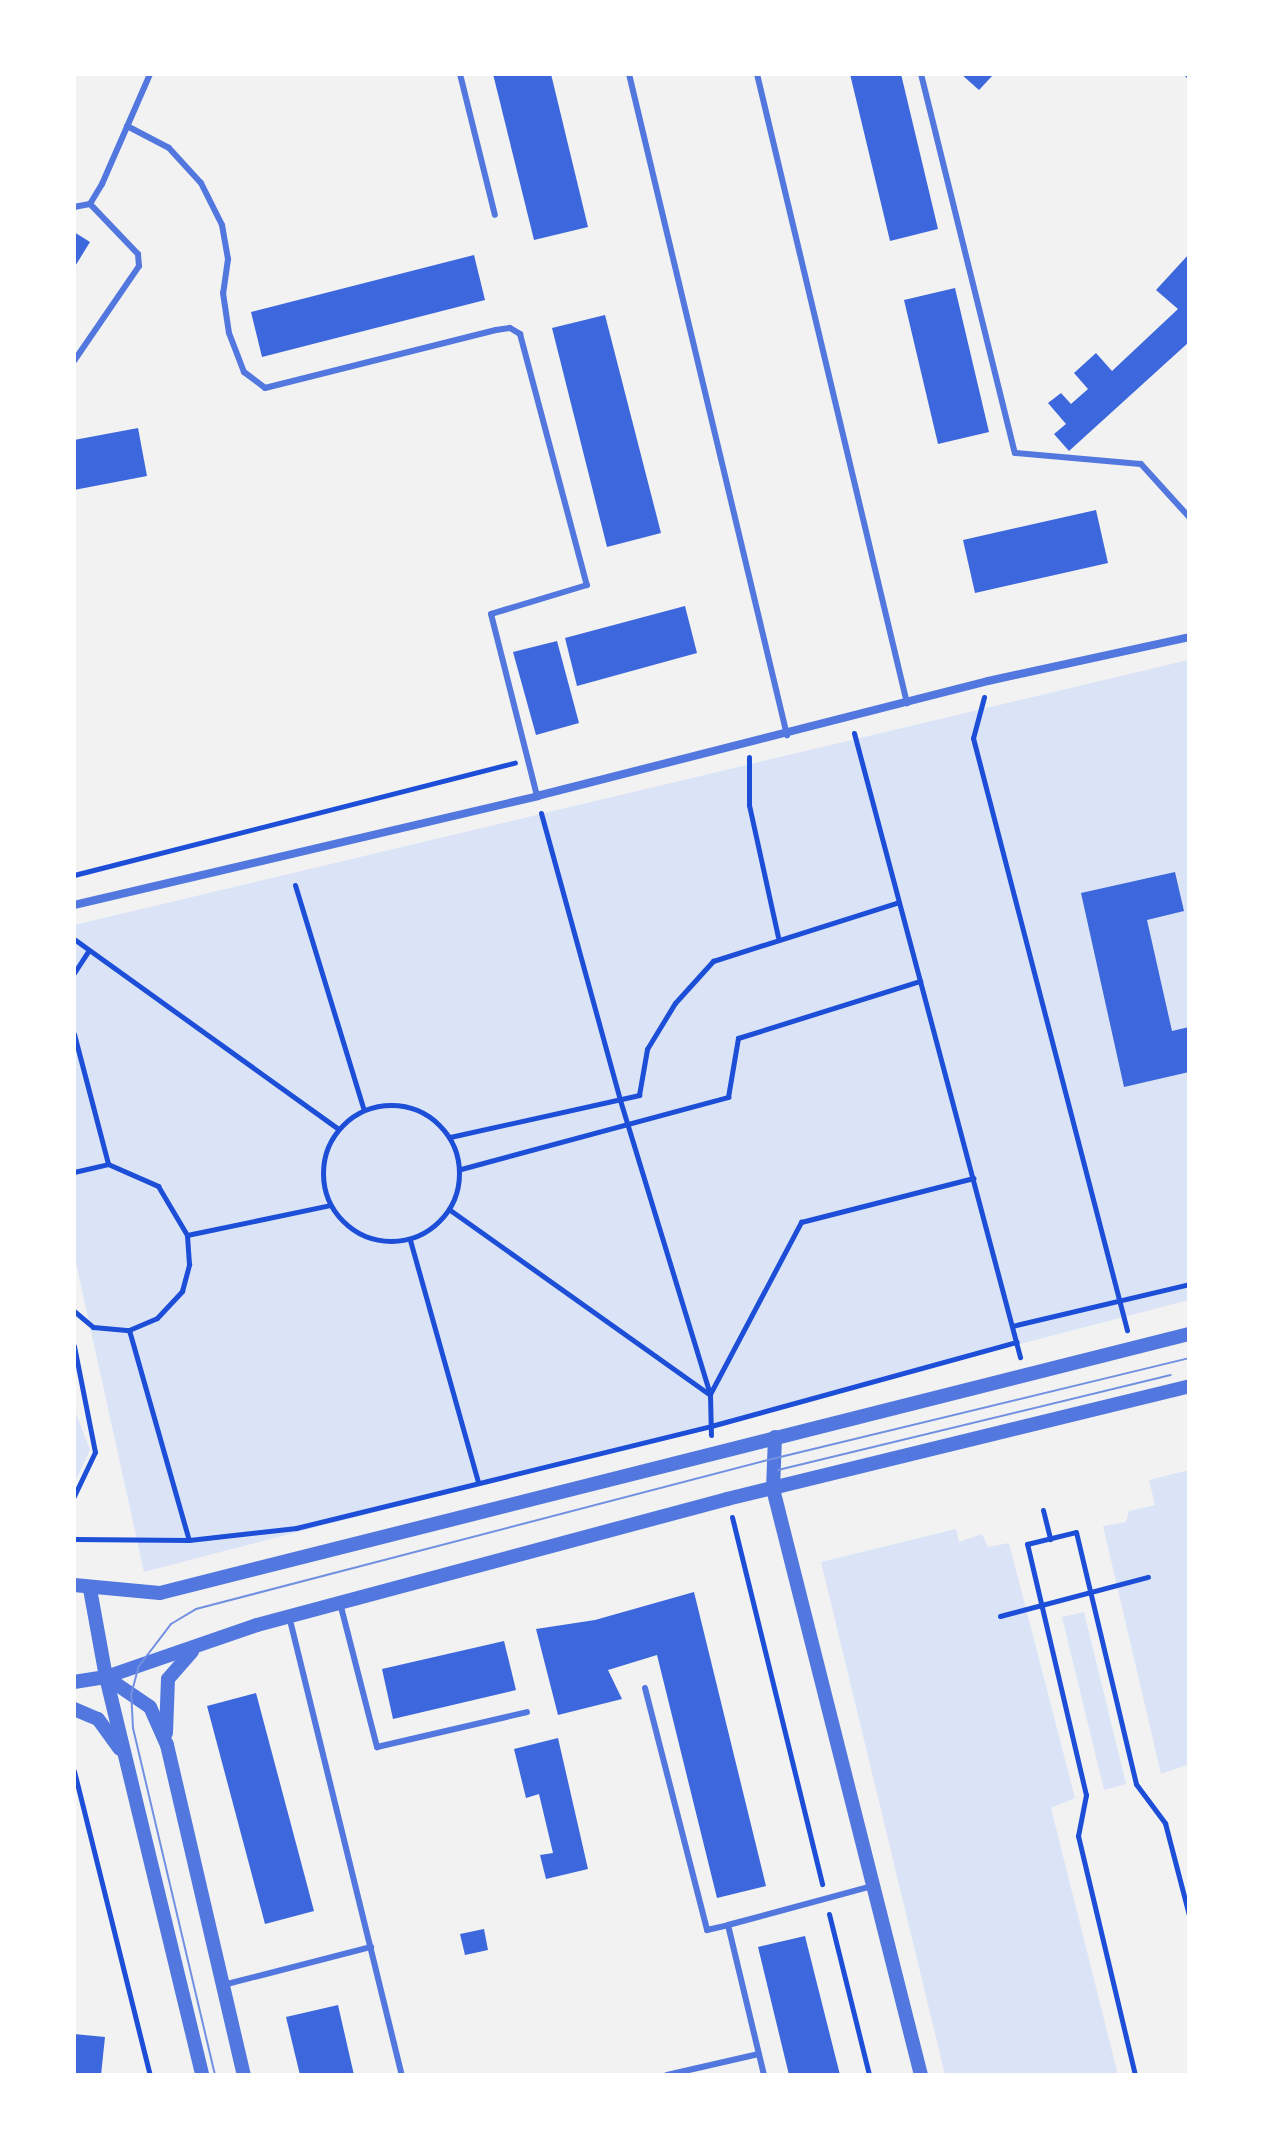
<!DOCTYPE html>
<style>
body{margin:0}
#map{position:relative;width:1263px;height:2149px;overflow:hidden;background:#f2f2f2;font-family:Rubik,sans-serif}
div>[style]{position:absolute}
.green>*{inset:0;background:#dbe4f7}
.building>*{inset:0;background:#3d67dc}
.path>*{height:5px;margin:-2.5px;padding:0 2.5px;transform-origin:2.5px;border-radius:2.5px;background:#1d4ed8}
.path>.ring{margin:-2.5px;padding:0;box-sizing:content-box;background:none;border:5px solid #1d4ed8;border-radius:50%}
.service>*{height:6px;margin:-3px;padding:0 3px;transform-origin:3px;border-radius:3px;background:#5277de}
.minor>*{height:8px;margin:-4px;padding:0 4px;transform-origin:4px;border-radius:4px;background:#5277de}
.tertiary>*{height:14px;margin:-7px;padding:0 7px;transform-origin:7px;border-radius:7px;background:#5277de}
.tram>*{height:2px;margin:-1px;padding:0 1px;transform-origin:1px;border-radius:1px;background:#7290e2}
span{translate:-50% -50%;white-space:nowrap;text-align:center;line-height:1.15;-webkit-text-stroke:6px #fff;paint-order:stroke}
.frame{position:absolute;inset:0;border:76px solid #fff;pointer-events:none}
</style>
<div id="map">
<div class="green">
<div style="clip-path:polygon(1188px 660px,1189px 1300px,144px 1572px,74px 1254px,74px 925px)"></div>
<div style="clip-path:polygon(74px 1408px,90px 1450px,74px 1484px)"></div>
<div style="clip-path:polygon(1189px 1470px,1189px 1779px,1186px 1765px,1161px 1774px,1103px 1526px,1126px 1522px,1129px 1511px,1155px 1505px,1149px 1480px)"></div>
<div style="clip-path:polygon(956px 1529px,959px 1542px,982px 1534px,988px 1547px,1009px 1543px,1075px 1798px,1051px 1808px,1118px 2075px,945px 2075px,821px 1562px)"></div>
<div style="clip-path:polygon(1084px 1612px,1126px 1784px,1104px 1790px,1062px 1617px)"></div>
</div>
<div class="building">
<div style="clip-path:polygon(493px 74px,551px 74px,588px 227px,534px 240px)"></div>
<div style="clip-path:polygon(850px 74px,901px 74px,938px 229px,890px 241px)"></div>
<div style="clip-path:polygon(961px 74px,994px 74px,979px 90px)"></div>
<div style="clip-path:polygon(74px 232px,90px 242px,74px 268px)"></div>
<div style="clip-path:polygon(1189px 254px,1189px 342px,1069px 451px,1054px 434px,1066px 424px,1048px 403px,1061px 393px,1071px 404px,1088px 389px,1074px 373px,1096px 353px,1112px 371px,1178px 309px,1156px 290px)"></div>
<div style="clip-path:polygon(474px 255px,485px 300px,262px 357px,251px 312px)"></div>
<div style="clip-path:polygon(955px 288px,989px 432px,938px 444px,904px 300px)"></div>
<div style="clip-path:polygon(605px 315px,661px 533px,607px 547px,552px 328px)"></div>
<div style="clip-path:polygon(138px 428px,147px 476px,74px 490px,74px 440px)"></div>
<div style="clip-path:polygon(1096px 510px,1108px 563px,975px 593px,963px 540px)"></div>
<div style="clip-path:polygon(685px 606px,697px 653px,577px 686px,565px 638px)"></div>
<div style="clip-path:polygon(557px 641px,579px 723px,536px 735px,513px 652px)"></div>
<div style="clip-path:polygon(1175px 872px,1184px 911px,1147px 920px,1172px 1031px,1189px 1027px,1189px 1072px,1124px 1087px,1081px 893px)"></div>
<div style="clip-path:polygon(694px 1592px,766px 1886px,717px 1898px,657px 1655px,608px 1670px,622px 1699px,558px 1715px,536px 1629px,595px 1620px)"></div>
<div style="clip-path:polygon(504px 1641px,516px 1690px,393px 1719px,382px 1669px)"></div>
<div style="clip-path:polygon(256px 1693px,314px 1911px,265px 1924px,207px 1706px)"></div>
<div style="clip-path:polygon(558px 1738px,588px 1869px,546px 1879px,540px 1855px,553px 1853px,539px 1794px,526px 1798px,514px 1749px)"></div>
<div style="clip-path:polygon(484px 1929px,488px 1950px,465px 1955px,460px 1934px)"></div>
<div style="clip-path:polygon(805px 1936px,840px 2075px,789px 2075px,758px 1947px)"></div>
<div style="clip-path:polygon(338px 2005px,354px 2075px,300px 2075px,286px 2017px)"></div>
<div style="clip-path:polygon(74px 2034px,105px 2037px,101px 2075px,74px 2075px)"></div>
</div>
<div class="path">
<div style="left:984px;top:697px;width:42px;rotate:105deg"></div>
<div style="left:973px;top:738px;width:612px;rotate:75.42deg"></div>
<div style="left:854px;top:733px;width:646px;rotate:75.1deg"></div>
<div style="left:749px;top:757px;width:48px;rotate:90deg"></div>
<div style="left:749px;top:805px;width:135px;rotate:77.6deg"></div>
<div style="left:541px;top:813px;width:298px;rotate:74.6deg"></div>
<div style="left:620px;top:1100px;width:308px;rotate:73deg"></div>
<div style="left:710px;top:1395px;width:40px;rotate:88.6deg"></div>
<div style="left:74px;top:875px;width:455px;rotate:-14.3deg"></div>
<div style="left:295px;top:885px;width:235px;rotate:73deg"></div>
<div style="left:74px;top:939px;width:325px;rotate:35.7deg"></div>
<div style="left:74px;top:973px;width:27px;rotate:-57deg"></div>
<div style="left:74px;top:1034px;width:134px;rotate:75.3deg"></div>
<div class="ring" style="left:323px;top:1105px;width:131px;height:131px"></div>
<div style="left:450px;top:1137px;width:194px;rotate:-12.5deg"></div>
<div style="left:639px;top:1095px;width:47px;rotate:-80.1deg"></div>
<div style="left:647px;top:1049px;width:54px;rotate:-58.7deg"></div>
<div style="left:675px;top:1003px;width:57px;rotate:-47.9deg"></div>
<div style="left:713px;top:961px;width:195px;rotate:-17.6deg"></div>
<div style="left:461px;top:1169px;width:277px;rotate:-15.1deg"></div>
<div style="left:728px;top:1097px;width:60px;rotate:-80.4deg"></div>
<div style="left:738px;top:1038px;width:191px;rotate:-17.4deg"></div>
<div style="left:74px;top:1172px;width:35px;rotate:-13deg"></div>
<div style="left:108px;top:1164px;width:55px;rotate:23.7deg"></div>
<div style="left:158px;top:1186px;width:57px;rotate:59.4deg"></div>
<div style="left:450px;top:1210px;width:318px;rotate:35.4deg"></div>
<div style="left:410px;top:1240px;width:251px;rotate:74.3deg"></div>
<div style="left:74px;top:1311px;width:25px;rotate:40deg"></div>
<div style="left:93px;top:1327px;width:36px;rotate:5deg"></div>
<div style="left:129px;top:1330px;width:30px;rotate:-23deg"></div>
<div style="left:157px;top:1318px;width:37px;rotate:-47deg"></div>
<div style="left:182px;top:1291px;width:28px;rotate:-75deg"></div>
<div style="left:189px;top:1264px;width:29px;rotate:-94deg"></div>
<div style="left:187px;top:1235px;width:146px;rotate:-11.8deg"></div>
<div style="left:1012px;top:1326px;width:182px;rotate:-13.3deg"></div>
<div style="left:129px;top:1330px;width:218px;rotate:74.1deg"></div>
<div style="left:74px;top:1346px;width:108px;rotate:78.8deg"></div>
<div style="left:95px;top:1452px;width:49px;rotate:115.5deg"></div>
<div style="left:710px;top:1394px;width:195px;rotate:-62.1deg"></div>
<div style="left:801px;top:1222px;width:178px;rotate:-14.3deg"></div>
<div style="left:1043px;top:1510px;width:30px;rotate:76deg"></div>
<div style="left:732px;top:1517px;width:378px;rotate:76.2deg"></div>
<div style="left:74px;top:1539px;width:115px;rotate:0.5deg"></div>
<div style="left:189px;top:1540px;width:108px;rotate:-6.4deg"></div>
<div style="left:296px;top:1528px;width:427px;rotate:-13.8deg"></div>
<div style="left:711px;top:1426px;width:317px;rotate:-15.4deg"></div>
<div style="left:1000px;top:1616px;width:153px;rotate:-14.8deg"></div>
<div style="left:74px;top:1771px;width:313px;rotate:76deg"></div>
<div style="left:829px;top:1914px;width:166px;rotate:76deg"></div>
<div style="left:1135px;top:2075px;width:246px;rotate:-103.4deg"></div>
<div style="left:1078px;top:1836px;width:42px;rotate:-79deg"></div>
<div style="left:1086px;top:1795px;width:258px;rotate:-103.2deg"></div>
<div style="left:1027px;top:1544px;width:50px;rotate:-13.8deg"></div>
<div style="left:1076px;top:1532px;width:259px;rotate:76.6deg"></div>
<div style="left:1136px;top:1784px;width:49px;rotate:53.4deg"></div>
<div style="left:1165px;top:1823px;width:95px;rotate:75.4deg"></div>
</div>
<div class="service">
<div style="left:460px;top:74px;width:145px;rotate:76.1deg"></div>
<div style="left:629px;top:74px;width:680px;rotate:76.56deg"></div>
<div style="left:757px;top:74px;width:647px;rotate:76.59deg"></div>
<div style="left:921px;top:74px;width:390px;rotate:76.1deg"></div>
<div style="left:1015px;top:453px;width:126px;rotate:5deg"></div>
<div style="left:1141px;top:464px;width:72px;rotate:47.8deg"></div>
<div style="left:1187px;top:74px;width:3px;rotate:45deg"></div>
<div style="left:127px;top:126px;width:47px;rotate:27.6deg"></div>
<div style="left:169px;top:148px;width:47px;rotate:47.6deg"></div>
<div style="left:201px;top:183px;width:47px;rotate:63.4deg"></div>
<div style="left:222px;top:225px;width:35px;rotate:80deg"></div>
<div style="left:228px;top:259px;width:34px;rotate:98deg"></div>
<div style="left:223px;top:293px;width:40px;rotate:81.5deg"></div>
<div style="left:229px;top:333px;width:42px;rotate:69deg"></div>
<div style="left:244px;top:372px;width:26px;rotate:37deg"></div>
<div style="left:265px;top:388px;width:238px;rotate:-14.1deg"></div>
<div style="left:496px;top:330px;width:14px;rotate:-8deg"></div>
<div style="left:510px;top:328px;width:12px;rotate:31deg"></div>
<div style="left:520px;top:334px;width:260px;rotate:75.1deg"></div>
<div style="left:587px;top:585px;width:100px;rotate:163.2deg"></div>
<div style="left:491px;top:614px;width:188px;rotate:75.8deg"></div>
<div style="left:74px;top:207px;width:16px;rotate:-11deg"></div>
<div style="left:90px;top:204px;width:23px;rotate:-59deg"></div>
<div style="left:102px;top:184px;width:120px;rotate:-66.4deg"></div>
<div style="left:74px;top:361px;width:115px;rotate:-55.6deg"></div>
<div style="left:139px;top:266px;width:12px;rotate:-95deg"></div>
<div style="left:138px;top:254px;width:69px;rotate:-133.8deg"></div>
<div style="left:340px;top:1603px;width:149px;rotate:75.6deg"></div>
<div style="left:377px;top:1747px;width:154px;rotate:-13.1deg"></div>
<div style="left:289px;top:1616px;width:473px;rotate:76.2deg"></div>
<div style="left:645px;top:1688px;width:250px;rotate:75.6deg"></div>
<div style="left:707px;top:1930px;width:22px;rotate:-13deg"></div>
<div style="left:223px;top:1985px;width:153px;rotate:-14.4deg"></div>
<div style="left:667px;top:2075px;width:94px;rotate:-12.9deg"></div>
<div style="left:764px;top:2075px;width:154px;rotate:-103.5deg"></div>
<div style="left:728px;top:1925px;width:150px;rotate:-15.1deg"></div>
</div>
<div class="minor">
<div style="left:74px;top:905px;width:476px;rotate:-13.2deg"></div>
<div style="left:537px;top:796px;width:465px;rotate:-14.3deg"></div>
<div style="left:988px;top:681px;width:206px;rotate:-12.3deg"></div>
</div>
<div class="tertiary">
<div style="left:775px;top:1437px;width:52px;rotate:92.2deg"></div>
<div style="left:773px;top:1489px;width:604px;rotate:75.83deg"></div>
<div style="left:74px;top:1585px;width:86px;rotate:5.3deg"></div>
<div style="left:160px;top:1593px;width:1061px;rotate:-14.13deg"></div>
<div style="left:90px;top:1589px;width:89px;rotate:79.7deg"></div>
<div style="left:106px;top:1677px;width:409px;rotate:76.4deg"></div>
<div style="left:106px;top:1677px;width:53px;rotate:34.3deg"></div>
<div style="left:150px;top:1707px;width:42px;rotate:65.9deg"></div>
<div style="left:167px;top:1745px;width:339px;rotate:76.9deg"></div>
<div style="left:74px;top:1682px;width:32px;rotate:-9deg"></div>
<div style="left:106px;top:1677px;width:160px;rotate:-19deg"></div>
<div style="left:257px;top:1625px;width:487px;rotate:-15deg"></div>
<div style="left:727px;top:1499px;width:476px;rotate:-13.7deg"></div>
<div style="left:74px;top:1709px;width:26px;rotate:23deg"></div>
<div style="left:98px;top:1719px;width:37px;rotate:54deg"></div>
<div style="left:166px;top:1733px;width:54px;rotate:-87.9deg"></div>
<div style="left:168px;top:1679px;width:37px;rotate:-49deg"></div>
</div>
<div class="tram">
<div style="left:778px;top:1470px;width:404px;rotate:-13.6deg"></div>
<div style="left:215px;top:2075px;width:357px;rotate:-103.3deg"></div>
<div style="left:133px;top:1728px;width:33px;rotate:-93deg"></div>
<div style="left:131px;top:1695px;width:30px;rotate:-75deg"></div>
<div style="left:139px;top:1666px;width:53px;rotate:-52.7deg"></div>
<div style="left:171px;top:1624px;width:29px;rotate:-31deg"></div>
<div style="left:196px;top:1609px;width:595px;rotate:-14.6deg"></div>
<div style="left:772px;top:1459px;width:429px;rotate:-13.6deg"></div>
</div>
<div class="frame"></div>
</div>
